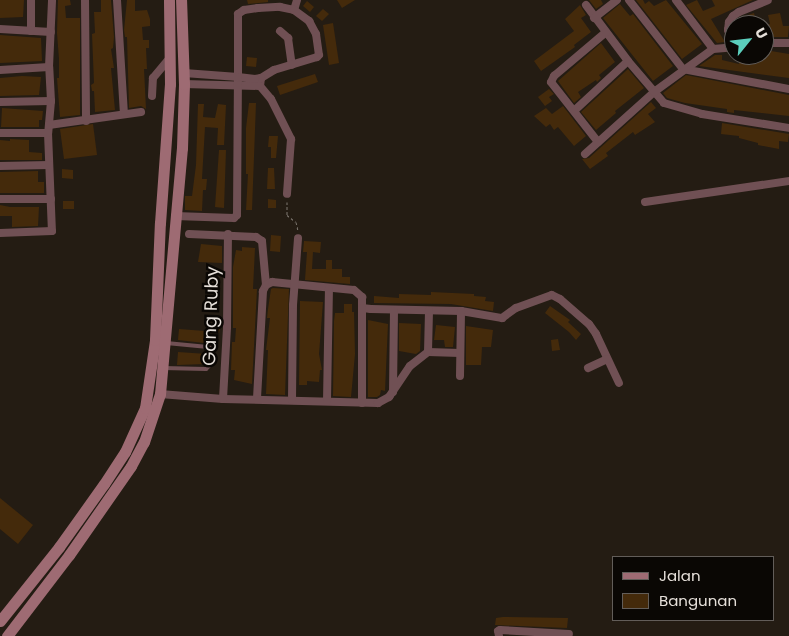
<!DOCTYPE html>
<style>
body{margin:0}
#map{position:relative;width:789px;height:636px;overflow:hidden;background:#241c13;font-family:Poppins,sans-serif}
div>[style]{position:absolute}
.building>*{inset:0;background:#442a0b}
.path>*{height:1px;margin-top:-0.5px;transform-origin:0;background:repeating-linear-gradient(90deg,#7e7770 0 2.5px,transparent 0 5px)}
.service>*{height:4px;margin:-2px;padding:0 2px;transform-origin:2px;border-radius:2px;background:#705054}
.minor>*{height:8px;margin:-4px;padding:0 4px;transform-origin:4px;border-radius:4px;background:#705054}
.secondary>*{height:11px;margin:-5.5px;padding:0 5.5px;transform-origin:5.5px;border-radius:5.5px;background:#9e6b73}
span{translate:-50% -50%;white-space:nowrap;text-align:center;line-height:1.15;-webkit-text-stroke:5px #0a0704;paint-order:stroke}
.street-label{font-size:18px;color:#e5dfd9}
.legend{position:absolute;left:612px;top:556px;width:162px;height:65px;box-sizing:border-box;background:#0a0704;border:1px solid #625d59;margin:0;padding:6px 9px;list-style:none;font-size:15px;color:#e5dfd9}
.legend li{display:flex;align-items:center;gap:10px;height:25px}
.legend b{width:25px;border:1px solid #625d59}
.north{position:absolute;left:724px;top:15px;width:50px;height:50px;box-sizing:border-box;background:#0a0704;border:1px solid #625d59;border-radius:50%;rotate:61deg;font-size:14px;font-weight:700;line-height:20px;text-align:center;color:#e5dfd9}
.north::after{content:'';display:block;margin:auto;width:18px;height:22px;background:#5bcebc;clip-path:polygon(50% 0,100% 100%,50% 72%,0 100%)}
</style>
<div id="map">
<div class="building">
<div style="clip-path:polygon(0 0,24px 0,23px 17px,0 18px)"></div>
<div style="clip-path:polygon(58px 0,70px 0,71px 5px,65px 6px,66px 18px,80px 18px,80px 115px,60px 117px,57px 78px,59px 78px,59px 59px,57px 33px)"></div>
<div style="clip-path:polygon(101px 0,111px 0,114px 37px,113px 48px,111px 49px,114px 68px,111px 68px,115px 110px,95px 112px,94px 91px,92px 91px,91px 85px,94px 83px,92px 34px,95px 33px,94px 12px,101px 12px)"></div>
<div style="clip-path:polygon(127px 0,135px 0,135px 11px,147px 10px,150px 19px,150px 26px,142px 27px,143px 40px,149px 40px,149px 48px,146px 48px,147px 69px,144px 69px,146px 109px,141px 106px,129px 108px,127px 37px,125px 37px,124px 30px)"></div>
<div style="clip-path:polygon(247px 0,268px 0,268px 2px,248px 4px)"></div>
<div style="clip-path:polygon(337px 0,355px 0,342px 8px)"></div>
<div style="clip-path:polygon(589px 0,601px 0,603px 4px,596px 9px)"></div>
<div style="clip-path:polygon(636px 0,643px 0,645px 4px,649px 1px,654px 6px,666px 0,702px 44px,682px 59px)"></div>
<div style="clip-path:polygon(697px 0,703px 11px,715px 6px,712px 0,753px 0,711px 19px,725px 42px,717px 43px,686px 5px)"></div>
<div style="clip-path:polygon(307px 1px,314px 7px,310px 12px,303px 6px)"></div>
<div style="clip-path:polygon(620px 4px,630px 16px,633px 14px,673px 66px,653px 81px,603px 18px)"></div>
<div style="clip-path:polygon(580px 5px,586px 15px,581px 18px,591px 32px,574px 45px,575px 47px,541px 71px,534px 61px,574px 31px,565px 19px)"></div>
<div style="clip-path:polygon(323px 9px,329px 14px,322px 21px,316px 16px)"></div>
<div style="clip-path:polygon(754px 13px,757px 25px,744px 25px,742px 17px)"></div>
<div style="clip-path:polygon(780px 13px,783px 26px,789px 26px,788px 37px,764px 37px,764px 25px,770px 24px,768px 15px)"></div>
<div style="clip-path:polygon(333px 23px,339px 63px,329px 65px,323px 25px)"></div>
<div style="clip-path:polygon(0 35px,41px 38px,42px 61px,0 63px)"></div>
<div style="clip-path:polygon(601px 43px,615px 62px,599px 75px,601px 78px,597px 82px,596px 80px,578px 92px,581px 97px,574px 103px,558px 81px)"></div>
<div style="clip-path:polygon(765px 50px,789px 54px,789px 78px,699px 66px,715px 55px,722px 55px,722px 60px,739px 64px,739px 59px,747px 60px,748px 55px,765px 55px)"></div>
<div style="clip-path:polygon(247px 57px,257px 58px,256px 67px,246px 66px)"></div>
<div style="clip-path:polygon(628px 69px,644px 88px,615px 111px,616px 113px,596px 130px,581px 112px)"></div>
<div style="clip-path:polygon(315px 74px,318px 82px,280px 95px,277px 86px)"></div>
<div style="clip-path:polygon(686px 75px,789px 95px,789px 116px,734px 110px,734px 113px,727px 112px,727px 109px,685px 103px,667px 98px,663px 93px)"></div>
<div style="clip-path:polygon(22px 76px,41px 77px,39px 95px,0 96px,0 78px)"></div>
<div style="clip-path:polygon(549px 89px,554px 94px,549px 97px,552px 101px,545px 106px,538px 97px)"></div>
<div style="clip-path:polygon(651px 102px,656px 108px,648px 114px,655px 122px,635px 135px,633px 132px,606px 153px,608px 156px,590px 169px,582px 159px,589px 158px)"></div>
<div style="clip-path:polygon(249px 103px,256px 103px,252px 210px,246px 210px,248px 174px,246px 174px,246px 128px)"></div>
<div style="clip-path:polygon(198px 104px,204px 104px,203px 117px,215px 118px,218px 104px,226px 105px,224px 145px,217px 145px,218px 128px,205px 127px,202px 179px,207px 179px,206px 190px,203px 190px,202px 211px,185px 210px,185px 196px,192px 196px,196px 165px)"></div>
<div style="clip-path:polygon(563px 106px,586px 136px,574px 146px,558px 127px,554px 130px,550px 124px,546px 127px,534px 116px,546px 108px,552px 114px)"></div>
<div style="clip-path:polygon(2px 108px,43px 111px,42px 120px,39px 120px,39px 127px,1px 127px)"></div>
<div style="clip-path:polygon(722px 123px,789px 134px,788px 142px,779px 141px,779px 149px,758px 145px,758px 143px,739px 138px,739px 136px,721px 134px)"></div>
<div style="clip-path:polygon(93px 124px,97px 155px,64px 159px,60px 129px)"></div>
<div style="clip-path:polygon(269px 136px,278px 136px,276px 158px,271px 158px,271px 147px,268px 147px)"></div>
<div style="clip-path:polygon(10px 139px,29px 140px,29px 152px,42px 153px,42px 160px,0 160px,0 140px,10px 141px)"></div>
<div style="clip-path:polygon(219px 150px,226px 150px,224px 208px,215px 207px)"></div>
<div style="clip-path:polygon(268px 168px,274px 168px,275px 189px,267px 189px)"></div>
<div style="clip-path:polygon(62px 169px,73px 170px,73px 179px,62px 178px)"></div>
<div style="clip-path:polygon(38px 171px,38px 182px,44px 182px,44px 193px,0 193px,0 172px)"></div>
<div style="clip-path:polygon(268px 199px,276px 200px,276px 208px,268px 208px)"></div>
<div style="clip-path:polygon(63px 201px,74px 201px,74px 209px,63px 209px)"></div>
<div style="clip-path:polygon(0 205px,10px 207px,39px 207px,38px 226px,12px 227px,12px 216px,0 216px)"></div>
<div style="clip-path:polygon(271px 235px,281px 236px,280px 252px,270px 251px)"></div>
<div style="clip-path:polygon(304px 241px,321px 242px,320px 253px,313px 252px,312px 269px,326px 269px,326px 260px,332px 260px,332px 269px,342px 269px,342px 277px,350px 277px,350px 284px,305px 280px,307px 252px,303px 252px)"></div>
<div style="clip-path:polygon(201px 244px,222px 246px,222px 263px,198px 262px)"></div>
<div style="clip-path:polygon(242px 247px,255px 248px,253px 289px,257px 289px,252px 384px,234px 380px,235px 370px,231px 370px,232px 342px,235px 342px,236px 328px,233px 328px,233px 267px,236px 250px,242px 251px)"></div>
<div style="clip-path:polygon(273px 288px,289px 289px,285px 395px,266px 394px,268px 350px,266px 350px,270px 318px,267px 318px,268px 309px,271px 289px)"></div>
<div style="clip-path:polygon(431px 292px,474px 294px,474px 296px,486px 297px,485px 301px,494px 302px,493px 311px,451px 304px,374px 303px,374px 296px,399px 298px,399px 294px,431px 295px)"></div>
<div style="clip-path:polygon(300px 301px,323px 302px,319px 354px,322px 370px,320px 370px,319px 382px,307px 381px,307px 385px,299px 385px)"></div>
<div style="clip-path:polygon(344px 304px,352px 304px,352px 312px,354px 312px,355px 354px,351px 397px,333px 396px,334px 321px,335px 313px,344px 313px)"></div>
<div style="clip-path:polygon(550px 306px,570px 320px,568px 322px,581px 334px,576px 340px,569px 332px,545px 313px)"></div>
<div style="clip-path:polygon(368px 320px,388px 324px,385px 391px,381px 390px,380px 395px,377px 397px,368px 397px)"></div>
<div style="clip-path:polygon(399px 323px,421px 324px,420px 351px,416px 354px,399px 351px)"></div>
<div style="clip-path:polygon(436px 325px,455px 327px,453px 347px,445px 347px,444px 340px,434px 340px)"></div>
<div style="clip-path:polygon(466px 326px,493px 330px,491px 347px,482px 347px,481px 365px,466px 365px)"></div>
<div style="clip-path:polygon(206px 327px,220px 328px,219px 333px,206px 332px)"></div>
<div style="clip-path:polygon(179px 329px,205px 331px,204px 343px,178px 340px)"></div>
<div style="clip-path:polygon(558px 339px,560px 350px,552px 351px,551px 340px)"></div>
<div style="clip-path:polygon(178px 352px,207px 354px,206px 364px,177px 365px)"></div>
<div style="clip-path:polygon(0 498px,33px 525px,18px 544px,0 529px)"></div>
<div style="clip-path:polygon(503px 617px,568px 618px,567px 628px,495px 625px,496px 618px)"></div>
</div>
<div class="path">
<div style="left:287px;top:202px;width:13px;rotate:90deg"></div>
<div style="left:287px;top:215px;width:11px;rotate:38deg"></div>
<div style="left:296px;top:222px;width:9px;rotate:77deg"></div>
</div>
<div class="service">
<div style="left:163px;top:368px;width:43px;rotate:1.3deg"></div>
<div style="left:206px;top:369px;width:8px;rotate:-45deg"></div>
<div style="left:212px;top:363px;width:14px;rotate:-94deg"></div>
<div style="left:211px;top:349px;width:4px;rotate:-146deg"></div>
<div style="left:208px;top:347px;width:42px;rotate:-174.6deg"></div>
</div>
<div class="minor">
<div style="left:31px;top:0;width:31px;rotate:90deg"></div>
<div style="left:85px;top:0;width:121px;rotate:89.5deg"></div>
<div style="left:117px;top:0;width:113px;rotate:86.5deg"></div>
<div style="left:629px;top:0;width:88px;rotate:52deg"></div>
<div style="left:683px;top:69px;width:108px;rotate:10.7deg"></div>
<div style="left:676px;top:0;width:61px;rotate:52.9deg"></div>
<div style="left:713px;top:49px;width:21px;rotate:-5deg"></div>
<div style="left:586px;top:5px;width:70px;rotate:53.1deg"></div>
<div style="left:628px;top:61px;width:55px;rotate:49.4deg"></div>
<div style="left:664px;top:103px;width:40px;rotate:16deg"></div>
<div style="left:702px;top:114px;width:88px;rotate:9.1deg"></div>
<div style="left:294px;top:10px;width:10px;rotate:-73deg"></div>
<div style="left:594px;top:18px;width:29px;rotate:-38deg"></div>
<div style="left:0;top:29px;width:51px;rotate:3.4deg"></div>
<div style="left:280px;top:31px;width:11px;rotate:41deg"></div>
<div style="left:288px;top:38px;width:27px;rotate:82deg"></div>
<div style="left:764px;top:43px;width:25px"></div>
<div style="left:733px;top:47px;width:18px;rotate:-106deg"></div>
<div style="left:728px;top:30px;width:8px;rotate:-83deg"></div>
<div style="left:729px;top:22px;width:7px;rotate:-56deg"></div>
<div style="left:733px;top:16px;width:7px;rotate:-34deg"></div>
<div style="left:739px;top:12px;width:31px;rotate:-22deg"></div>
<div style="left:0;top:70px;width:49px;rotate:-3.5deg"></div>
<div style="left:261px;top:78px;width:8px;rotate:97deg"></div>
<div style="left:260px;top:86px;width:17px;rotate:50deg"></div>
<div style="left:271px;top:99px;width:45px;rotate:63.4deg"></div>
<div style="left:291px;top:139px;width:55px;rotate:94.2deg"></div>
<div style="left:184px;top:84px;width:76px;rotate:1.5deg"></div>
<div style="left:152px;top:96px;width:18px;rotate:-87deg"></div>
<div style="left:153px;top:78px;width:25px;rotate:-50deg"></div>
<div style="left:51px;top:101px;width:34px;rotate:-93deg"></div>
<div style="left:49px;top:67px;width:67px;rotate:-87.4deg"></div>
<div style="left:0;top:102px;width:51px;rotate:-1.1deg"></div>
<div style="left:51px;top:101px;width:32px;rotate:95deg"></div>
<div style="left:48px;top:133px;width:98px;rotate:87.7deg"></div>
<div style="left:52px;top:231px;width:52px;rotate:177.8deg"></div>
<div style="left:575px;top:110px;width:72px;rotate:-42.8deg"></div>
<div style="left:49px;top:125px;width:93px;rotate:-8deg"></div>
<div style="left:0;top:133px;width:48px"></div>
<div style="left:598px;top:142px;width:76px;rotate:-128.1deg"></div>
<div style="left:551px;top:82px;width:7px;rotate:-63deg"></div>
<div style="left:554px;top:76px;width:68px;rotate:-40.2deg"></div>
<div style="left:585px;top:154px;width:93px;rotate:-41.9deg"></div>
<div style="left:654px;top:92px;width:73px;rotate:-36.1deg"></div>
<div style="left:0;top:166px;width:49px;rotate:-1.2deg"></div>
<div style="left:0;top:199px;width:51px"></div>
<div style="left:645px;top:202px;width:146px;rotate:-8.3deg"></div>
<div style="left:175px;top:216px;width:59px;rotate:1.9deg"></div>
<div style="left:234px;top:218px;width:4px;rotate:-45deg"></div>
<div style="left:237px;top:215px;width:138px;rotate:-89.6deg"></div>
<div style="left:238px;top:77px;width:63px;rotate:-90deg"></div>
<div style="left:238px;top:14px;width:7px;rotate:-34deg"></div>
<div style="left:244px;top:10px;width:14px;rotate:-8deg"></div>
<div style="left:258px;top:8px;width:22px;rotate:-3deg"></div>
<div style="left:280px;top:7px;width:14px;rotate:12deg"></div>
<div style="left:294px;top:10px;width:19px;rotate:36deg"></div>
<div style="left:309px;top:21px;width:15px;rotate:62deg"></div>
<div style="left:316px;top:34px;width:21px;rotate:82deg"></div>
<div style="left:319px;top:55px;width:3px;rotate:135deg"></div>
<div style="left:317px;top:57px;width:45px;rotate:163.2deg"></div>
<div style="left:274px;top:70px;width:15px;rotate:148deg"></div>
<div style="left:261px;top:78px;width:6px;rotate:171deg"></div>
<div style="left:255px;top:79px;width:17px;rotate:-173deg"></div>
<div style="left:238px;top:77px;width:54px;rotate:-175.8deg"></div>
<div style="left:189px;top:234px;width:67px;rotate:2.6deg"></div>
<div style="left:256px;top:237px;width:7px;rotate:34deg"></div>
<div style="left:262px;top:241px;width:44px;rotate:84.8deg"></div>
<div style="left:266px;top:285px;width:7px;rotate:117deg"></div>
<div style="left:263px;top:291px;width:107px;rotate:93.2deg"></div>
<div style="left:266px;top:285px;width:7px;rotate:-27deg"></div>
<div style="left:272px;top:282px;width:82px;rotate:5.6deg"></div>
<div style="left:354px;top:290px;width:11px;rotate:41deg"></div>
<div style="left:362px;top:297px;width:11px;rotate:90deg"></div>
<div style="left:362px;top:308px;width:9px;rotate:6deg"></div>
<div style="left:371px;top:309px;width:90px;rotate:1.3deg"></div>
<div style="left:461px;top:311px;width:42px;rotate:9.7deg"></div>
<div style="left:502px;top:318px;width:17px;rotate:-36deg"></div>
<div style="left:516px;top:308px;width:38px;rotate:-20deg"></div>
<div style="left:552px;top:295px;width:9px;rotate:27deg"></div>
<div style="left:560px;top:299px;width:38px;rotate:41deg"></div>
<div style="left:589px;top:324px;width:12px;rotate:55deg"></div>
<div style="left:596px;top:334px;width:54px;rotate:64.9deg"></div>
<div style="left:428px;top:352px;width:32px;rotate:2deg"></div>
<div style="left:588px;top:368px;width:21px;rotate:-25deg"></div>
<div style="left:460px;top:376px;width:65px;rotate:-89.1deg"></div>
<div style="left:393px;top:392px;width:81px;rotate:-89.3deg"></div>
<div style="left:160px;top:394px;width:63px;rotate:4.5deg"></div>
<div style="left:223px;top:399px;width:155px;rotate:1.5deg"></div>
<div style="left:378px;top:403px;width:13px;rotate:-29deg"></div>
<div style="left:389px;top:397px;width:37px;rotate:-56deg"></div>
<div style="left:410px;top:366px;width:23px;rotate:-38deg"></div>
<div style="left:428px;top:352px;width:41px;rotate:-88.6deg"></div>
<div style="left:223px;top:399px;width:72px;rotate:-86.8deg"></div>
<div style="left:227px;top:327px;width:93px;rotate:-89.4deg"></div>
<div style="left:292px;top:400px;width:95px;rotate:-89.4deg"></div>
<div style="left:293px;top:305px;width:67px;rotate:-85.7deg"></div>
<div style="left:327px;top:401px;width:112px;rotate:-89deg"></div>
<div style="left:362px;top:403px;width:95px;rotate:-90deg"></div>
<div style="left:499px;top:636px;width:5px;rotate:-101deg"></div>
<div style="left:498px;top:631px;width:2px;rotate:-27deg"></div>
<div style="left:500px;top:630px;width:69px;rotate:3.3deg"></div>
</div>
<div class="secondary">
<div style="left:0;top:621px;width:95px;rotate:-51.4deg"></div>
<div style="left:59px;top:547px;width:77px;rotate:-54.5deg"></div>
<div style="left:104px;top:484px;width:38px;rotate:-57deg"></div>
<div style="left:125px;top:452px;width:48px;rotate:-65.6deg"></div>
<div style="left:145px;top:408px;width:69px;rotate:-81.6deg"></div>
<div style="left:155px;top:340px;width:117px;rotate:-87.6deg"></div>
<div style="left:160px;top:223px;width:139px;rotate:-85.9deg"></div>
<div style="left:170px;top:84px;width:84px;rotate:-90.7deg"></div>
<div style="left:7px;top:636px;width:102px;rotate:-52.6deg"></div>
<div style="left:69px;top:555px;width:108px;rotate:-55.1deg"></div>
<div style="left:131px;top:466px;width:27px;rotate:-62deg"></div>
<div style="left:144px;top:442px;width:51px;rotate:-71.6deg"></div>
<div style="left:160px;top:394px;width:247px;rotate:-84.9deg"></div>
<div style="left:182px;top:148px;width:64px;rotate:-88.2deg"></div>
<div style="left:184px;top:84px;width:84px;rotate:-92deg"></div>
</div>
<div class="street-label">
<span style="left:211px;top:316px;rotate:-88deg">Gang Ruby</span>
</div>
<ul class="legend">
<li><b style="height:6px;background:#9e6b73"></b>Jalan</li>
<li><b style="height:14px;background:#442a0b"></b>Bangunan</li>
</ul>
<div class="north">U</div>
</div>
